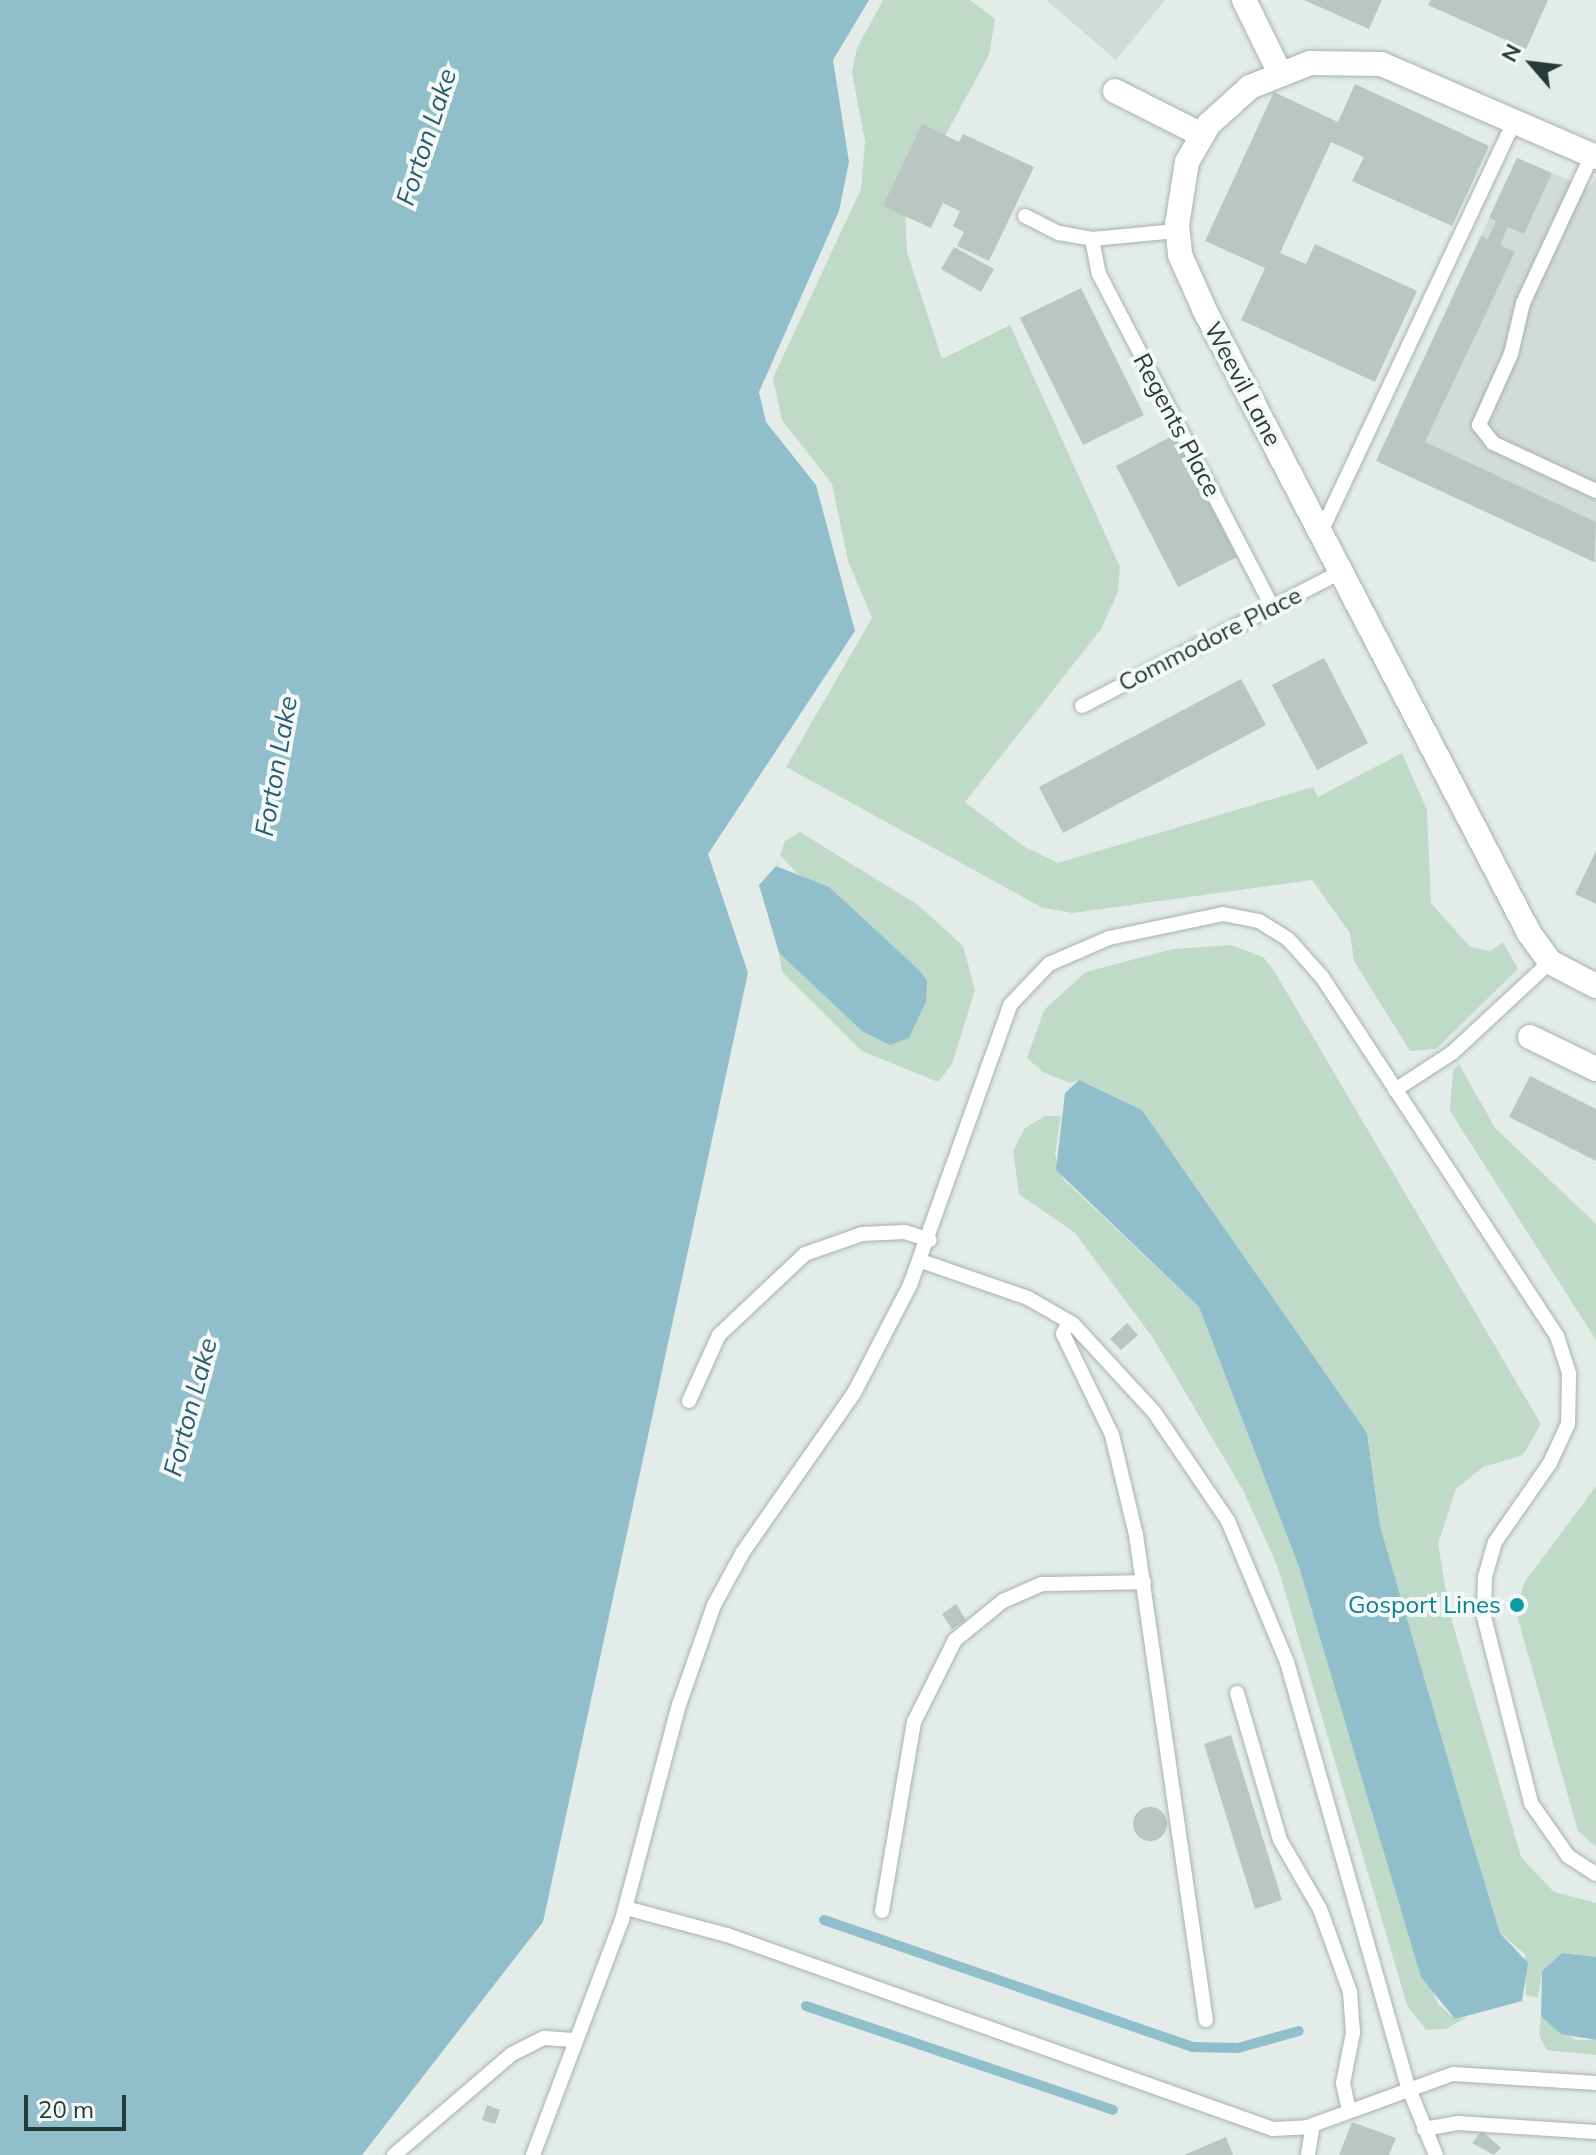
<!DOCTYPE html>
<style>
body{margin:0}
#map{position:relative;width:1596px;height:2155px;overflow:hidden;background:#e3ece8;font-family:Mulish,sans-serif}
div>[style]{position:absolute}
.built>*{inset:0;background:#d2dbd8}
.green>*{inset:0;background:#bfdac8}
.water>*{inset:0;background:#91becb}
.stream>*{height:10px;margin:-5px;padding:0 5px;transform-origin:5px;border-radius:5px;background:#91becb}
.building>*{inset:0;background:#b9c6c2}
.round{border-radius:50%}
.roads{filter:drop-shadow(0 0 2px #a6b3af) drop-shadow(0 0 2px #a6b3af)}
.service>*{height:14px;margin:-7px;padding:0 7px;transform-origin:7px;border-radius:7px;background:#fff}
.minor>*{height:24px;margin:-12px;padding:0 12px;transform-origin:12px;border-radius:12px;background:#fff}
.dots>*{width:22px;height:22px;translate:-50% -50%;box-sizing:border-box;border:4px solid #f4f8f6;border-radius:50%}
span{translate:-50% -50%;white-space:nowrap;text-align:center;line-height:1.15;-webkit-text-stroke:8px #f4f8f6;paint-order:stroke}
.street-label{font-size:24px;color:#253b37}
.culture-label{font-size:24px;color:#0d838f}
.right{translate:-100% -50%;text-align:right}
.water-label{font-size:26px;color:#255f71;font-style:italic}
.north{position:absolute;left:1492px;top:24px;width:80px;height:80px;-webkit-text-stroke:6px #f4f8f6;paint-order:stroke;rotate:298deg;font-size:22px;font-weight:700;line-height:32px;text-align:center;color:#253b37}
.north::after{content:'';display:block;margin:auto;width:28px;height:36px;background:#253b37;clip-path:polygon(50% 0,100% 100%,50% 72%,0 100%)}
.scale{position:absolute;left:24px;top:2095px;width:102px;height:36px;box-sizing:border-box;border:4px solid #253b37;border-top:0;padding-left:10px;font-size:24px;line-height:28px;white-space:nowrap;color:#253b37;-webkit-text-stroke:6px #f4f8f6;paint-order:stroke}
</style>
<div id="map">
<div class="built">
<div style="clip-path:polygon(1046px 0,1165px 0,1116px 60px)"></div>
<div style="clip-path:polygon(1517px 158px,1588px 188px,1596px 178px,1596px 563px,1376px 461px)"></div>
</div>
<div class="green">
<div style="clip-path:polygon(883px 0,970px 0,995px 19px,989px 55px,905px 209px,907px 252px,942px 359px,1010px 325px,1120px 567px,1118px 592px,1101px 629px,965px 802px,1025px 847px,1058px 863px,1313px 787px,1318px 797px,1402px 753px,1427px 810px,1431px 903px,1470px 947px,1490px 951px,1503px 942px,1518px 969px,1436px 1049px,1410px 1051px,1354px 961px,1350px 933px,1312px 880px,1073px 913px,1043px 908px,786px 767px,872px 618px,848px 561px,832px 484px,782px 420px,773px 378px,861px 189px,865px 141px,852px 73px,857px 48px)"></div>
<div style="clip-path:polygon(800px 832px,918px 905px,963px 946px,975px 990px,952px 1064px,938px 1082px,862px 1051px,782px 972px,779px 953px,862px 1031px,800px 876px,780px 855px,785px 841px)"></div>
<div style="clip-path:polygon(1231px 945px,1263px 957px,1273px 969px,1541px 1424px,1523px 1455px,1483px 1467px,1456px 1489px,1438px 1544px,1450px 1614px,1521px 1857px,1554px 1892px,1596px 1903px,1596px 1957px,1562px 1953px,1542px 1971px,1538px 1998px,1526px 1995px,1525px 1954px,1500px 1933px,1468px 1828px,1380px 1526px,1367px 1433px,1142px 1110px,1079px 1080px,1070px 1083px,1043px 1072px,1027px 1058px,1044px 1010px,1086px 972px,1173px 949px)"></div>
<div style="clip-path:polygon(1459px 1064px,1495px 1128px,1596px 1224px,1596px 1340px,1450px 1111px,1453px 1070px)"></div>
<div style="clip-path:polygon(1045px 1116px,1061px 1116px,1055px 1155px,1063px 1179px,1199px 1307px,1299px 1567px,1429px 1983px,1438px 2004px,1455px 2019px,1467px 2017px,1446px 2029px,1426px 2030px,1407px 2005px,1277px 1565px,1243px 1490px,1153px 1338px,1075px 1233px,1019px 1194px,1013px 1151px,1025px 1128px)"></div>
<div style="clip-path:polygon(1596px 1486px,1596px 1847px,1578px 1831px,1516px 1612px,1524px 1583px)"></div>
<div style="clip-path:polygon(1541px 2016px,1576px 2040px,1596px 2040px,1596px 2055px,1547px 2050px,1539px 2035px)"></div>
</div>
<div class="water">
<div style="clip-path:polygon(0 0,869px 0,833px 60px,849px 162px,839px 211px,759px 392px,766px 422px,816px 485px,855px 631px,708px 854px,748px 973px,543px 1922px,362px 2155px,0 2155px)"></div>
<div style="clip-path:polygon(776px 866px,829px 887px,920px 971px,927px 981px,926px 1001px,909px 1038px,890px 1045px,862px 1031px,779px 953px,759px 885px)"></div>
<div style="clip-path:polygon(1079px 1080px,1142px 1110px,1367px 1433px,1380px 1526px,1468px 1828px,1500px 1933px,1528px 1963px,1522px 2001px,1455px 2019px,1421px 1977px,1299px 1567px,1199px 1307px,1056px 1170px,1065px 1093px)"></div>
<div style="clip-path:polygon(1562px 1953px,1596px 1957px,1596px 2040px,1561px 2034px,1541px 2016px,1542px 1971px)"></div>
</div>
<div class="stream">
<div style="left:824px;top:1920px;width:390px;rotate:19deg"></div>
<div style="left:1193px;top:2047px;width:45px;rotate:1.3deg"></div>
<div style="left:1238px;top:2048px;width:63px;rotate:-15.6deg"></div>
<div style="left:806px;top:2006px;width:324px;rotate:18.7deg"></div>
</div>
<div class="building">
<div style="clip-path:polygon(1304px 0,1382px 0,1369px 29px)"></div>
<div style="clip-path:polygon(1431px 0,1548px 0,1526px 49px,1428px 5px)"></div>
<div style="clip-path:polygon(1355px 84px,1489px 146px,1452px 226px,1352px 181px,1364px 157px,1331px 142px,1280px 253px,1306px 264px,1315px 244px,1417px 291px,1375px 382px,1241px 320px,1265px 268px,1205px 241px,1274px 92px,1338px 122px)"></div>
<div style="clip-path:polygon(922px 124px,959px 142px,963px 134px,1034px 167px,989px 261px,957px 246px,964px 232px,953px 226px,960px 211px,943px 203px,931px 228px,883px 206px)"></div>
<div style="clip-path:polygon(1517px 158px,1552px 173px,1524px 234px,1508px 227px,1500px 245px,1515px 252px,1425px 442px,1596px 522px,1594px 562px,1376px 461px,1481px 236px,1488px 239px,1496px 221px,1489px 218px)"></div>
<div style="clip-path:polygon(954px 247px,994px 269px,981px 292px,941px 269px)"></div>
<div style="clip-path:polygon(1081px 288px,1144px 415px,1083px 445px,1020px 318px)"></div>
<div style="clip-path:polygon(1174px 435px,1237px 557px,1178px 587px,1116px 466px)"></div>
<div style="clip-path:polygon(1324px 658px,1368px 743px,1317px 770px,1272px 685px)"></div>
<div style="clip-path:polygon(1241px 679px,1266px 725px,1063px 833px,1039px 787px)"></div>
<div style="clip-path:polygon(1596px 851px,1596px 904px,1575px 894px)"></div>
<div style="clip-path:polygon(1530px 1076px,1596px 1109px,1596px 1161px,1509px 1117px)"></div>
<div style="clip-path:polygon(1127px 1323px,1138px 1335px,1121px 1350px,1110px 1339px)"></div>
<div style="clip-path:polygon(956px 1604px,966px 1620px,952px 1629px,942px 1614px)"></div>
<div style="clip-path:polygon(1231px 1735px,1282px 1900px,1255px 1909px,1204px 1744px)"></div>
<div class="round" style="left:1133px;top:1807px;width:34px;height:34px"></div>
<div style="clip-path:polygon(487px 2105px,500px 2110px,495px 2124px,482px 2120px)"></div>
<div style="clip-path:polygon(1352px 2122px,1396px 2138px,1389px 2155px,1339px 2155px)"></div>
<div style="clip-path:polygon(1482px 2131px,1501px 2148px,1494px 2155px,1472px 2143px)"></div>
<div style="clip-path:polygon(1226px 2137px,1233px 2155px,1184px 2155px)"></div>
</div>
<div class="roads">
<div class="service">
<div style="left:1592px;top:155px;width:163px;rotate:115deg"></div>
<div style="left:1523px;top:303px;width:52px;rotate:103.2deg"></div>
<div style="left:1511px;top:354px;width:78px;rotate:114.3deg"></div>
<div style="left:1479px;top:425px;width:23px;rotate:52deg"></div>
<div style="left:1493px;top:443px;width:114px;rotate:25deg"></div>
<div style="left:1025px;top:216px;width:38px;rotate:27deg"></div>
<div style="left:1059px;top:233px;width:34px;rotate:10deg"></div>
<div style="left:1092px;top:239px;width:36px;rotate:79deg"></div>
<div style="left:1099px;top:274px;width:375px;rotate:62.5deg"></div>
<div style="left:1092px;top:239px;width:85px;rotate:-5.4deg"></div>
<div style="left:1320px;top:534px;width:458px;rotate:-64.8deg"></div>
<div style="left:1082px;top:706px;width:289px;rotate:-27.4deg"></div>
<div style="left:1395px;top:1090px;width:68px;rotate:-33deg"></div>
<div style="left:1452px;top:1053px;width:134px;rotate:-42.9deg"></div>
<div style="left:921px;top:1261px;width:113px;rotate:19.1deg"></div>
<div style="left:1028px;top:1298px;width:52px;rotate:30deg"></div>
<div style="left:1073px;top:1324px;width:120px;rotate:47.4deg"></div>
<div style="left:1154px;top:1412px;width:132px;rotate:55.8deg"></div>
<div style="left:1228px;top:1521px;width:153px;rotate:67.3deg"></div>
<div style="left:1287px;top:1662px;width:444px;rotate:74.1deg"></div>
<div style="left:1409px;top:2089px;width:71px;rotate:67.8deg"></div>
<div style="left:1069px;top:1322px;width:13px;rotate:117deg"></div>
<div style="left:1063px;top:1334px;width:112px;rotate:64.1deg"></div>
<div style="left:1112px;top:1435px;width:103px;rotate:76.5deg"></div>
<div style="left:1136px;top:1535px;width:490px;rotate:81.8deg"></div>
<div style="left:689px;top:1401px;width:72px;rotate:-65.6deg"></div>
<div style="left:719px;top:1335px;width:118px;rotate:-43.3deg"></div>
<div style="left:805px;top:1254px;width:60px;rotate:-19.3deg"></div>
<div style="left:862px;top:1234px;width:43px;rotate:-2.7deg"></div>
<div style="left:905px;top:1232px;width:26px;rotate:18deg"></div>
<div style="left:1237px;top:1693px;width:153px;rotate:73.7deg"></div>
<div style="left:1280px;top:1840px;width:80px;rotate:59.9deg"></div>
<div style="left:1320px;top:1909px;width:88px;rotate:70.1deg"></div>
<div style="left:1350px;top:1992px;width:41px;rotate:85.8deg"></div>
<div style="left:1353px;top:2033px;width:51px;rotate:101.3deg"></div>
<div style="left:1343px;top:2083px;width:29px;rotate:78deg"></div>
<div style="left:626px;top:1908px;width:105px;rotate:15deg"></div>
<div style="left:727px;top:1935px;width:579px;rotate:19.56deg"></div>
<div style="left:1273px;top:2129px;width:34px;rotate:-3deg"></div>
<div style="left:1307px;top:2127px;width:155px;rotate:-20deg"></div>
<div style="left:1453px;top:2074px;width:143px;rotate:3.6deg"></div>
<div style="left:882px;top:1911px;width:192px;rotate:-80.4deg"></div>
<div style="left:914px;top:1722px;width:92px;rotate:-63.4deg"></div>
<div style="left:955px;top:1640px;width:62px;rotate:-39.1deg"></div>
<div style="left:1003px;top:1601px;width:43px;rotate:-23.6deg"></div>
<div style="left:1042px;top:1584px;width:102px;rotate:-1.1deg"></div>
<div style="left:1424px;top:2129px;width:35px;rotate:-10deg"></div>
<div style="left:1458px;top:2123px;width:138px;rotate:3.7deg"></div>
<div style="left:394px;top:2155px;width:155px;rotate:-40.6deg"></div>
<div style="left:512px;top:2054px;width:36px;rotate:-27deg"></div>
<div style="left:544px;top:2038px;width:30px;rotate:4deg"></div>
<div style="left:533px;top:2155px;width:251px;rotate:-69.3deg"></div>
<div style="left:622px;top:1920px;width:222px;rotate:-75.2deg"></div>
<div style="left:679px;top:1705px;width:106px;rotate:-70.7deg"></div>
<div style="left:714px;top:1605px;width:60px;rotate:-61.3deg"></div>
<div style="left:743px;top:1552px;width:194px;rotate:-55.1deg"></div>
<div style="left:854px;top:1393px;width:122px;rotate:-62.6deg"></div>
<div style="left:910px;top:1285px;width:297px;rotate:-70.3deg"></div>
<div style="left:1010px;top:1005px;width:57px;rotate:-46.4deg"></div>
<div style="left:1049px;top:964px;width:65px;rotate:-23.4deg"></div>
<div style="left:1109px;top:938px;width:116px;rotate:-11.9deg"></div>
<div style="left:1223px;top:914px;width:37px;rotate:11deg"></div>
<div style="left:1259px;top:921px;width:34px;rotate:32deg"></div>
<div style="left:1288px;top:939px;width:51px;rotate:48.2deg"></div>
<div style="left:1322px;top:977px;width:429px;rotate:56.8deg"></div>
<div style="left:1557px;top:1336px;width:40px;rotate:72deg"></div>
<div style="left:1569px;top:1374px;width:50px;rotate:91.1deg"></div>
<div style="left:1568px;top:1424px;width:43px;rotate:114.8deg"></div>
<div style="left:1550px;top:1463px;width:96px;rotate:124.8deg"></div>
<div style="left:1495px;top:1542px;width:35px;rotate:106deg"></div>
<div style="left:1485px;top:1576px;width:41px;rotate:91.4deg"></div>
<div style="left:1484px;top:1617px;width:192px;rotate:75.8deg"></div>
<div style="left:1531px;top:1803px;width:65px;rotate:55.1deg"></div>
<div style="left:1568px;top:1856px;width:33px;rotate:33deg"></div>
<div style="left:1308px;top:2155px;width:30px;rotate:-81deg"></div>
</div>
<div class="minor">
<div style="left:1244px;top:0;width:79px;rotate:63.8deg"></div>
<div style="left:1115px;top:91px;width:97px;rotate:26.8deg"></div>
<div style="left:1596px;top:157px;width:234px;rotate:-156.6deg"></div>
<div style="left:1381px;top:64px;width:71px;rotate:-179.2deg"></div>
<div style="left:1310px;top:63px;width:65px;rotate:158.2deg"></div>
<div style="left:1250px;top:87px;width:55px;rotate:137.9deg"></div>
<div style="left:1209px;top:124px;width:44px;rotate:120.1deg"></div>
<div style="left:1187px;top:162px;width:64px;rotate:99deg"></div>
<div style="left:1177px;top:225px;width:30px;rotate:84deg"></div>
<div style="left:1180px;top:255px;width:61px;rotate:65.9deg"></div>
<div style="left:1205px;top:311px;width:701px;rotate:62.48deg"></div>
<div style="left:1529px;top:933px;width:36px;rotate:54deg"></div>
<div style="left:1550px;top:962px;width:52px;rotate:27.6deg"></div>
<div style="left:1530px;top:1037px;width:73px;rotate:25.9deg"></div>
</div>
</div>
<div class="dots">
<div style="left:1517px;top:1605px;background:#0f9aa8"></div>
</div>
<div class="street-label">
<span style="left:1243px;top:384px;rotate:62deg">Weevil Lane</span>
<span style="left:1177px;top:425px;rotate:62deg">Regents Place</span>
<span style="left:1210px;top:639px;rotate:-27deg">Commodore Place</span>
</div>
<div class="culture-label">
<span class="right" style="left:1501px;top:1605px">Gosport Lines</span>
</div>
<div class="water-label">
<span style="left:426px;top:137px;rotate:-72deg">Forton Lake</span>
<span style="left:276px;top:766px;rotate:-80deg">Forton Lake</span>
<span style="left:190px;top:1407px;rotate:-75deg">Forton Lake</span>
</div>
<div class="north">N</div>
<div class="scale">20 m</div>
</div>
